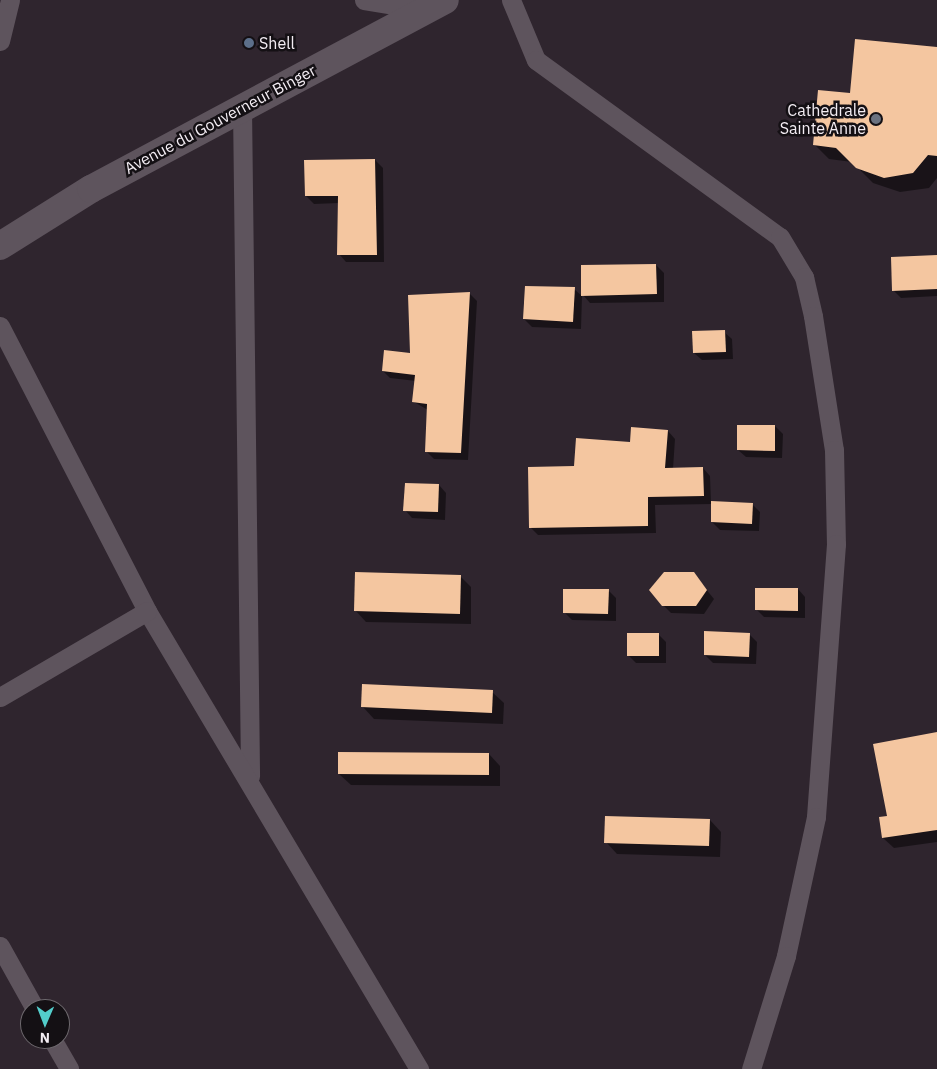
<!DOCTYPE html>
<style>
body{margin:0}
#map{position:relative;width:937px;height:1069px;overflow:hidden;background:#2f252e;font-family:"IBM Plex Sans",sans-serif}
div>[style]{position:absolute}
.shadow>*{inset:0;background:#0007}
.building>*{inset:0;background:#f4c6a0}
.street>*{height:19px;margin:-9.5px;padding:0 9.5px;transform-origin:9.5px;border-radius:9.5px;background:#5e545d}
.secondary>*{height:28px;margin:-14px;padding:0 14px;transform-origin:14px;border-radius:14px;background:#5e545d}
.dots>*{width:14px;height:14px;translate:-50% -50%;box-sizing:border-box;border:2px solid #141014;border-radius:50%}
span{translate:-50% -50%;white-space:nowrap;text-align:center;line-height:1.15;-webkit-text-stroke:5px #141014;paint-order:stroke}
.poi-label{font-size:16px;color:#f3edf3}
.left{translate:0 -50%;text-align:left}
.right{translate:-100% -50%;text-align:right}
.street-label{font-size:16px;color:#f3edf3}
.north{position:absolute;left:20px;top:999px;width:50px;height:50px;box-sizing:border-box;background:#141014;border:1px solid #6d686d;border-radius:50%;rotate:181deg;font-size:14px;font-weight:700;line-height:20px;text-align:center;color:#f3edf3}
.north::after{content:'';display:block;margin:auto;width:18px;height:22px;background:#53cdcb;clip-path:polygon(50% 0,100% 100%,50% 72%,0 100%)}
</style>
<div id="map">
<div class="shadow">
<div style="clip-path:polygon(937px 48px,937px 178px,929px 188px,900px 192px,873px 183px,852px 162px,829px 159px,814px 144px,851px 94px)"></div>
<div style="clip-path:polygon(375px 160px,383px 168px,384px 262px,346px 262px,339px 254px,339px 203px,314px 204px,306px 196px)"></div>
<div style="clip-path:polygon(937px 256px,937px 296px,901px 298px,893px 290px)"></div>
<div style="clip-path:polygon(656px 265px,664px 273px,664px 302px,590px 303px,583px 295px)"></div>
<div style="clip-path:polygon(574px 289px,582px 296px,581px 329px,532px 327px,524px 319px)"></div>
<div style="clip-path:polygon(469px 293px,477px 301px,468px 460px,434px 459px,426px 451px,428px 410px,414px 402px,416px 381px,390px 378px,383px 371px,412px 354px)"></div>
<div style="clip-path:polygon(724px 332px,732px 339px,733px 359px,702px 360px,694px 353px)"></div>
<div style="clip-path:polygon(775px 426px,783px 434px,782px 458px,746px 457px,738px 450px)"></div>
<div style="clip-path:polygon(668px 431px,675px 439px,673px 469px,703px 468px,710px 476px,711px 503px,752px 504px,760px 512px,759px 531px,720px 530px,712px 522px,712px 504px,655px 505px,656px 533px,538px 535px,530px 527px,576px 467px)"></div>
<div style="clip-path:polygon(439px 485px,446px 493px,445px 520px,412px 518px,405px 510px)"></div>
<div style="clip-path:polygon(693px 573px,714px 599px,704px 614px,671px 613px,663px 605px)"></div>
<div style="clip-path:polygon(460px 576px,471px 587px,471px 624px,366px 622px,355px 610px)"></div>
<div style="clip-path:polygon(798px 589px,805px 597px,805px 618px,764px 617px,756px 609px)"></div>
<div style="clip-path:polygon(608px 590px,616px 598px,616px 621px,572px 620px,564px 612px)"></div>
<div style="clip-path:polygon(658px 634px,666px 642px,666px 663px,636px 663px,628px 655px)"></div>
<div style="clip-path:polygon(749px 634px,757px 642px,756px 664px,713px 663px,705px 655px)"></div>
<div style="clip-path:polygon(492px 692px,504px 703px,503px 724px,374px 719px,363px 707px)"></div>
<div style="clip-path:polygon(937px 733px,937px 842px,894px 848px,883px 838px,889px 817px)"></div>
<div style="clip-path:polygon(489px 754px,500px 766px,500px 786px,351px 785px,339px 774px)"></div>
<div style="clip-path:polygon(710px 820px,721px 832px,720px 857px,617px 854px,606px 842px)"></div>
</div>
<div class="building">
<div style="clip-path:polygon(855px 39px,937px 47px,937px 156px,928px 155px,913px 173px,884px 178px,856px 168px,836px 148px,813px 145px,818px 90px,850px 93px)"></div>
<div style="clip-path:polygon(375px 159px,377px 255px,337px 255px,338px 196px,305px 196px,304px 160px)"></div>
<div style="clip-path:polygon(937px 255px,937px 289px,892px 291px,891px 257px)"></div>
<div style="clip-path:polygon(656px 264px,657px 294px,581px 296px,581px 265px)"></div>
<div style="clip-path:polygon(525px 286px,575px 287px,573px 322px,523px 319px)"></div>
<div style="clip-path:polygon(470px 292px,461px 453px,425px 452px,427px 404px,412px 402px,415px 375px,382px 371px,384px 350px,410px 353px,408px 295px)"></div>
<div style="clip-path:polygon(725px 330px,726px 352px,693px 353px,692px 331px)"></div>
<div style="clip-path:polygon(737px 425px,775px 425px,775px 451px,737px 450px)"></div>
<div style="clip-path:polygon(631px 427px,668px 430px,665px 468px,703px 467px,704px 496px,648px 497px,648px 526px,529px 528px,528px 467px,574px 466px,576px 438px,630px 442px)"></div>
<div style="clip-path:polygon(405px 483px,439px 484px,438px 512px,403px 511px)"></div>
<div style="clip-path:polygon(711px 501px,753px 503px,752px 524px,711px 522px)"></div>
<div style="clip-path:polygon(355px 572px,461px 575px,460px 614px,354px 611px)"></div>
<div style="clip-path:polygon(664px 572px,694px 572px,707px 590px,696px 606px,662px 606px,649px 590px)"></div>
<div style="clip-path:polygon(755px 588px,798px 588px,798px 611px,755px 610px)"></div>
<div style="clip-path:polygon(563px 589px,609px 589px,608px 614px,563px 613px)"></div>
<div style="clip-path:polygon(704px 631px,750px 633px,749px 657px,704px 655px)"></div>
<div style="clip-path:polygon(627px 633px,659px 633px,659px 656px,627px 656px)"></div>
<div style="clip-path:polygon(362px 684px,493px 690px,492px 713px,361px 707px)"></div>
<div style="clip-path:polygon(937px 732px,937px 830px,882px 838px,879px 817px,887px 816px,873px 744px)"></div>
<div style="clip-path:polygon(338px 752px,489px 753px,489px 775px,338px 774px)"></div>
<div style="clip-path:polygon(605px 816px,710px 819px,709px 846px,604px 843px)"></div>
</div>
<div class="street">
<div style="left:364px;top:0;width:62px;rotate:9.3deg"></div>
<div style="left:511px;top:0;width:65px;rotate:67.4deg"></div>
<div style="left:536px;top:60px;width:301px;rotate:36deg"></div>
<div style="left:780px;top:237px;width:47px;rotate:59deg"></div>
<div style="left:804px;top:277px;width:40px;rotate:77deg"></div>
<div style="left:813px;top:316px;width:136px;rotate:81.1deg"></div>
<div style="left:834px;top:450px;width:94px;rotate:88.8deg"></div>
<div style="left:836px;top:544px;width:274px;rotate:94.2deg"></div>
<div style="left:816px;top:817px;width:142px;rotate:102.2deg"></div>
<div style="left:786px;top:956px;width:118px;rotate:107.2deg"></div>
<div style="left:0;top:41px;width:42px;rotate:-76.3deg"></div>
<div style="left:242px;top:107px;width:669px;rotate:89.31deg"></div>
<div style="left:0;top:326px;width:321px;rotate:62.7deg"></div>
<div style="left:147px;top:611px;width:533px;rotate:59.29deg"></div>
<div style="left:0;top:697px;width:170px;rotate:-30.3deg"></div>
<div style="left:0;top:946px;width:72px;rotate:60.9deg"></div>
<div style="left:52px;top:1039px;width:34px;rotate:60deg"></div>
</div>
<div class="secondary">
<div style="left:0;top:246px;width:107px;rotate:-32.1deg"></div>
<div style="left:91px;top:189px;width:401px;rotate:-28.1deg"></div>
</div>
<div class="dots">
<div style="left:249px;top:43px;background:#5c6f8a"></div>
<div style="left:876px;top:119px;background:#6b7280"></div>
</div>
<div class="poi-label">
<span class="left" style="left:259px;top:43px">Shell</span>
<span class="right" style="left:866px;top:119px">Cathedrale<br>Sainte Anne</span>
</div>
<div class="street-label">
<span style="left:220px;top:119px;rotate:-28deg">Avenue du Gouverneur Binger</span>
</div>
<div class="north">N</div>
</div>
